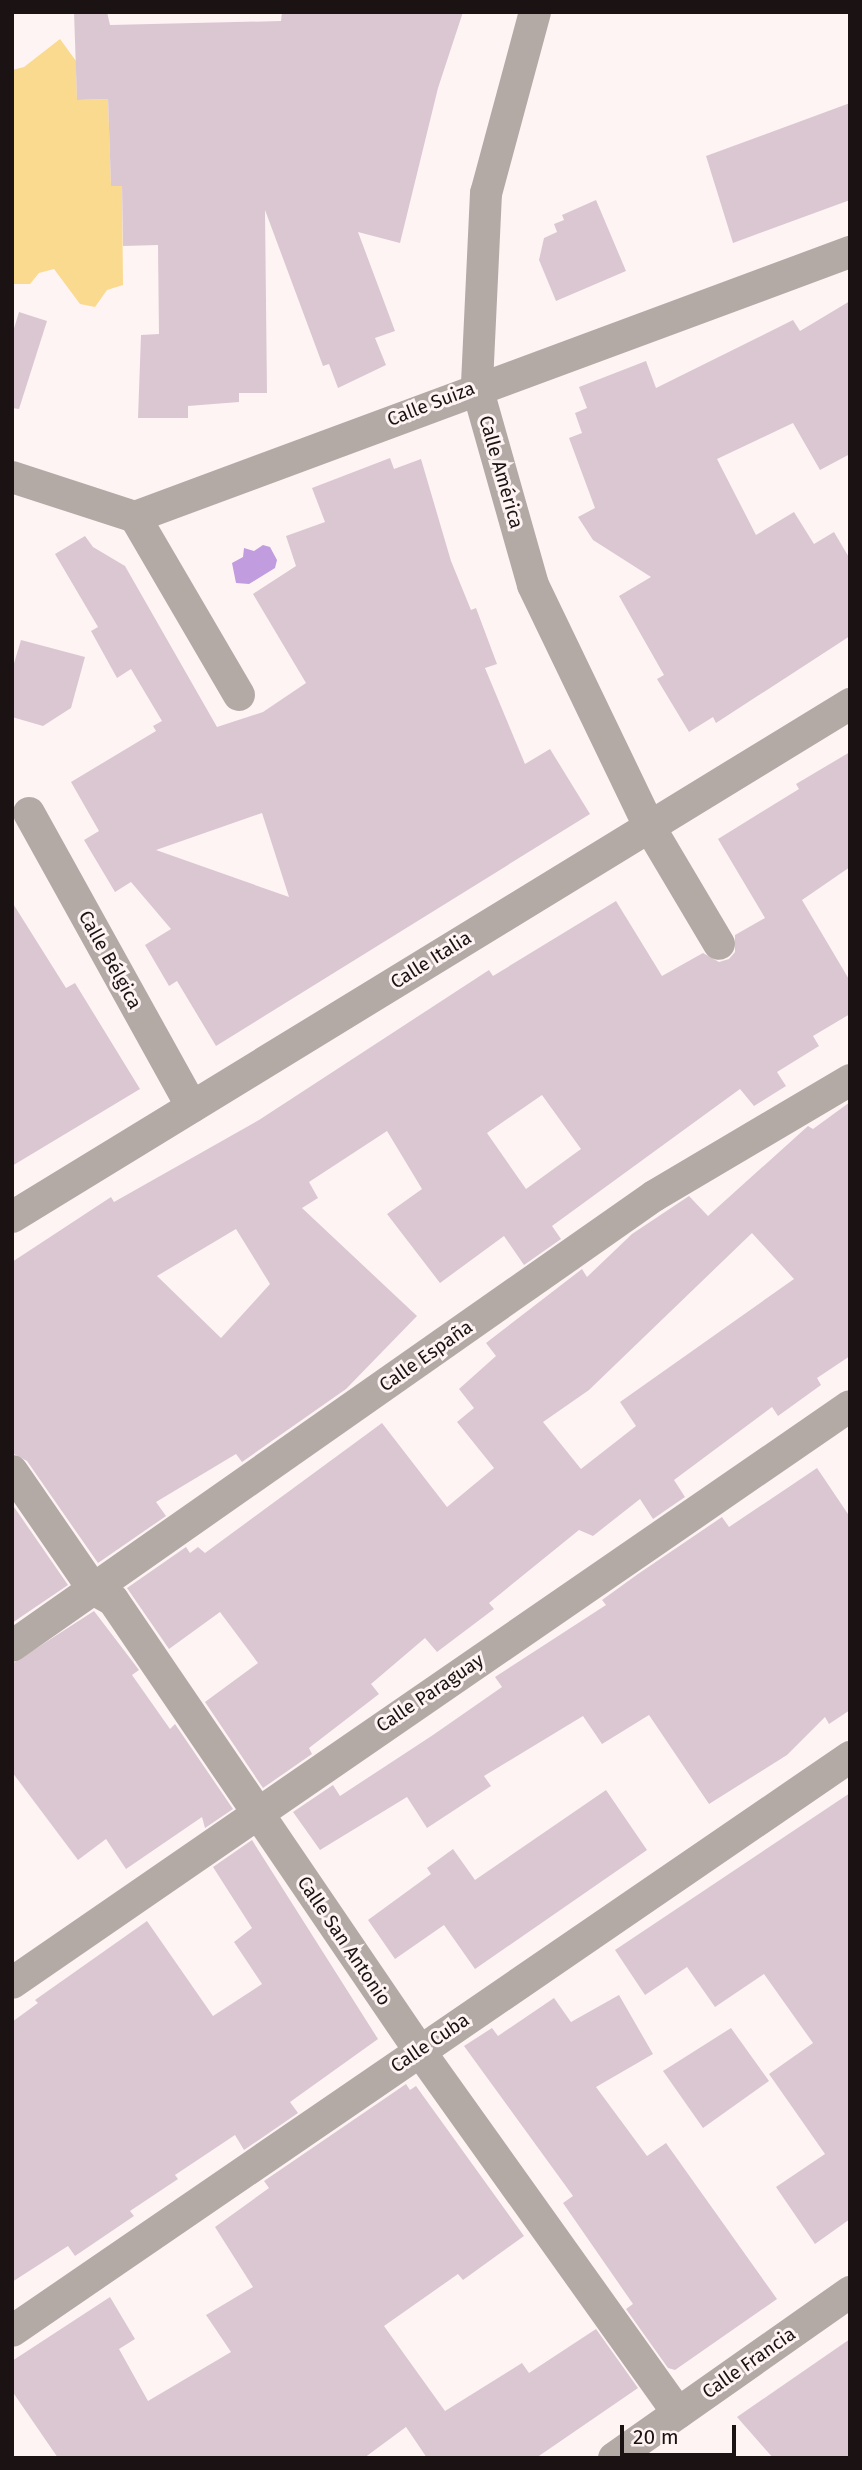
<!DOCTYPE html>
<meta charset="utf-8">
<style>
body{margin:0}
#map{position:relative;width:862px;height:2470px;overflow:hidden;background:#fef4f4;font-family:"Fira Sans",sans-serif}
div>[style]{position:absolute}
.green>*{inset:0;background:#fada8f}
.water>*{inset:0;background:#c19ddf}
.building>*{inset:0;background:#dbc7d2}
.minor>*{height:32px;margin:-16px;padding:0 16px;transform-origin:16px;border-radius:16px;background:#b3aaa5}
span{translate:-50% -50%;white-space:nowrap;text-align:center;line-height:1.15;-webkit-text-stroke:6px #fef4f4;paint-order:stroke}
.street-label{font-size:19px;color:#1b1313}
.frame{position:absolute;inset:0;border:14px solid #1b1313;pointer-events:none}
.scale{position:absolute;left:620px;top:2425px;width:116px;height:32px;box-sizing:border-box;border:4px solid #1b1313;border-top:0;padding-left:9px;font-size:21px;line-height:24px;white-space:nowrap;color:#1b1313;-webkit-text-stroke:5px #fef4f4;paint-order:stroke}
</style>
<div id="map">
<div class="green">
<div style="clip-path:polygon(60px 39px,76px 61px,77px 100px,108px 99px,111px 185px,122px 186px,123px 285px,107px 290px,95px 307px,80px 304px,54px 269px,39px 273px,30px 284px,12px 284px,12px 70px,24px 67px)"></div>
</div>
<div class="water">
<div style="clip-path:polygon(263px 545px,270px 547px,277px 560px,275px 568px,249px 584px,236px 583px,232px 563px,243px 557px,244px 548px,254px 551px)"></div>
</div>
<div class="building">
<div style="clip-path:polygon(74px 12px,107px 12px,110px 25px,281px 21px,282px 12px,463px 12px,438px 88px,400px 243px,358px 232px,395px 331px,375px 338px,386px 365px,338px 388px,329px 364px,323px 366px,265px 210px,267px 393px,239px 393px,239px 402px,188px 406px,188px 418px,138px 418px,141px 335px,159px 334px,158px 245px,123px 246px,122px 186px,111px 186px,108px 99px,77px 100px)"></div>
<div style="clip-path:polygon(850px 103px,850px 200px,733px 243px,706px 156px)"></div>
<div style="clip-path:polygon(596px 200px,626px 271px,556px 301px,539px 260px,544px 238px,557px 232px,554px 224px,564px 220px,562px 215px)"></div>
<div style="clip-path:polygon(850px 301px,850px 454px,820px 470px,793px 423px,717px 459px,756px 535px,794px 512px,814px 544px,834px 532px,850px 559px,850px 636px,716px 723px,713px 717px,689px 732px,657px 679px,664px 675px,619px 596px,651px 577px,593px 540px,578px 517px,595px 508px,569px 438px,582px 433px,575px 413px,587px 408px,579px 387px,646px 361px,656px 388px,793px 320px,800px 331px)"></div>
<div style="clip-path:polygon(19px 312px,47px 321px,19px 409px,12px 408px,12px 335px)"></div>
<div style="clip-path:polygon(evenodd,390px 458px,394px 469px,421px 459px,451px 561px,471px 610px,476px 608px,497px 664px,485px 668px,525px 764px,550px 749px,590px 814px,216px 1046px,177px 981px,169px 986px,145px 945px,171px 929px,131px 882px,115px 892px,84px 840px,99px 831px,71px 782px,156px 731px,153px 726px,162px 721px,131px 669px,117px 678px,91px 631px,98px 627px,55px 554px,85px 536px,93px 547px,125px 566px,217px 727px,263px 712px,306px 683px,253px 594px,296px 566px,286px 536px,325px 522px,312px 488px,390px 458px,262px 813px,289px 897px,156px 850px,262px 813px)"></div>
<div style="clip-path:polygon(21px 640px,85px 657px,71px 708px,43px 726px,12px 717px,12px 670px)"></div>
<div style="clip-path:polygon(evenodd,850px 752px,850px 867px,802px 900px,850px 981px,850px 1014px,813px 1036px,819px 1046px,777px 1072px,786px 1086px,754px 1106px,740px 1089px,552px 1226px,561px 1239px,524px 1265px,504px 1236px,440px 1283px,387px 1214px,422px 1189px,387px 1131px,309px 1182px,318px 1198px,302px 1208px,417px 1316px,346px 1389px,242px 1462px,236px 1454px,156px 1502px,166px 1516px,98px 1563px,27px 1461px,12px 1453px,12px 1262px,111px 1197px,114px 1202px,259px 1120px,489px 970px,493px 976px,616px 901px,662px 976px,703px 953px,719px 962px,729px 959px,735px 952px,735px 935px,765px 918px,718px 839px,799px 789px,796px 784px,850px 752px,542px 1095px,581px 1149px,526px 1189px,487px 1133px,542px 1095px,850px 752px,236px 1229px,270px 1284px,221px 1338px,157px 1276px,236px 1229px)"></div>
<div style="clip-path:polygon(12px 902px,66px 988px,75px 983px,140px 1089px,12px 1166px)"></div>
<div style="clip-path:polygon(evenodd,850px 1102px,850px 1356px,817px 1378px,821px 1385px,778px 1416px,772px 1407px,674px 1480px,685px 1497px,653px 1519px,640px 1499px,593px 1536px,579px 1530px,489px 1603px,494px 1609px,437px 1652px,425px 1638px,371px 1684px,379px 1694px,309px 1748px,312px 1754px,263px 1788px,205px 1702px,258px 1663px,220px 1612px,169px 1649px,127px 1588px,186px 1547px,190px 1553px,198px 1547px,205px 1553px,382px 1423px,447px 1507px,494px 1468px,457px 1422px,474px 1408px,459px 1389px,496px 1356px,486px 1343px,582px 1269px,587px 1277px,632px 1234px,689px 1196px,708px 1216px,808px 1126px,813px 1129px,850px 1102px,752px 1233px,794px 1279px,620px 1402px,636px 1426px,581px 1469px,543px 1422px,589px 1390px,752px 1233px)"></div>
<div style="clip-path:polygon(817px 1468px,850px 1517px,850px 1710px,829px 1724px,825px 1717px,787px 1755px,709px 1804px,649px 1715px,602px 1744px,583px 1716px,484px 1776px,491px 1786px,427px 1828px,407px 1797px,320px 1850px,293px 1812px,333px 1785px,340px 1796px,433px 1735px,502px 1687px,495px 1677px,606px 1605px,602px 1600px,638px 1574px,722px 1517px,729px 1527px)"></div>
<div style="clip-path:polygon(12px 1504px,68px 1585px,12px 1623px)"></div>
<div style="clip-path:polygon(94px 1611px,139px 1670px,132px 1675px,170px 1729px,175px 1724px,233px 1809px,205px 1828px,202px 1817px,126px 1869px,106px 1839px,78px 1860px,12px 1772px,12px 1664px)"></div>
<div style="clip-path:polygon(606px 1790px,647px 1850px,475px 1969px,444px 1925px,395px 1959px,368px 1920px,431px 1874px,427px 1868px,453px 1849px,475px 1880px)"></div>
<div style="clip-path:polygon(850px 1793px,850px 2219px,815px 2244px,776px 2187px,825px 2154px,769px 2074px,813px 2043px,764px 1974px,715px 2007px,687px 1967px,645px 1995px,615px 1950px)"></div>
<div style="clip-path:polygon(252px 1840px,378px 2039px,290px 2102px,298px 2113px,244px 2150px,235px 2135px,175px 2175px,178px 2179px,130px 2211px,134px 2216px,75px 2256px,68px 2246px,12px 2282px,12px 2022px,38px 2003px,35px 2000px,147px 1921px,213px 2016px,262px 1984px,234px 1942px,252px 1928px,213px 1867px)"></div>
<div style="clip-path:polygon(619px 1995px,653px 2054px,596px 2087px,647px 2156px,666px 2143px,777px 2299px,675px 2370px,668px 2368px,626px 2309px,633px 2304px,563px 2203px,573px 2196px,464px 2046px,492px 2028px,498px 2036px,554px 1998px,571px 2022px)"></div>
<div style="clip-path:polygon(731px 2028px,769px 2081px,703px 2128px,663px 2071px)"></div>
<div style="clip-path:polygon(406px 2084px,410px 2090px,416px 2086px,524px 2236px,463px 2280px,458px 2274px,384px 2326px,445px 2411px,522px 2363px,529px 2373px,596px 2329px,638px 2388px,536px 2458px,427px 2458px,406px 2427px,364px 2458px,58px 2458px,12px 2391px,12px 2361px,110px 2297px,135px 2339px,119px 2349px,148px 2401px,231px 2352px,206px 2315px,253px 2287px,215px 2227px,269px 2188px,264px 2181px)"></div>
<div style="clip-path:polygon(850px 2339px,850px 2458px,773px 2458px,737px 2417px)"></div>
</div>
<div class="minor">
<div style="left:535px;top:12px;width:188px;rotate:105.1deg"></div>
<div style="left:486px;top:193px;width:194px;rotate:92.7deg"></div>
<div style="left:477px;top:387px;width:206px;rotate:74.2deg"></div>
<div style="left:533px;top:585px;width:267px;rotate:64.3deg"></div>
<div style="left:649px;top:826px;width:137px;rotate:59.3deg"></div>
<div style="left:12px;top:477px;width:129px;rotate:18deg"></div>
<div style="left:135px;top:517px;width:763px;rotate:-20.34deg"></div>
<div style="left:135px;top:517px;width:206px;rotate:59.7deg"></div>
<div style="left:29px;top:813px;width:336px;rotate:61deg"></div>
<div style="left:12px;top:1217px;width:983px;rotate:-31.47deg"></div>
<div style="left:12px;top:1471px;width:143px;rotate:55.5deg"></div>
<div style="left:93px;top:1589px;width:23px;rotate:29deg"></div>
<div style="left:113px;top:1600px;width:544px;rotate:55.78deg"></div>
<div style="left:419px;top:2050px;width:446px;rotate:54.5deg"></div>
<div style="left:12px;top:1646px;width:784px;rotate:-35.03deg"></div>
<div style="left:654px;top:1196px;width:228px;rotate:-30.6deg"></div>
<div style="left:12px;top:1983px;width:1017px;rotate:-34.55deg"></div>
<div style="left:12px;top:2331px;width:1016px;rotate:-34.41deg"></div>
<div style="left:614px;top:2458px;width:289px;rotate:-35.1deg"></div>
</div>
<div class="street-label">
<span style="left:431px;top:404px;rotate:-21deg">Calle Suiza</span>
<span style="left:501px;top:472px;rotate:74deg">Calle América</span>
<span style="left:110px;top:960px;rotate:61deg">Calle Bélgica</span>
<span style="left:431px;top:960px;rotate:-32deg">Calle Italia</span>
<span style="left:426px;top:1356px;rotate:-35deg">Calle España</span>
<span style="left:430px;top:1693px;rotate:-34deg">Calle Paraguay</span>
<span style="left:344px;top:1941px;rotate:56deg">Calle San Antonio</span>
<span style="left:430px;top:2043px;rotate:-34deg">Calle Cuba</span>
<span style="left:749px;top:2363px;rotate:-35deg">Calle Francia</span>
</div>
<div class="frame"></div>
<div class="scale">20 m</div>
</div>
